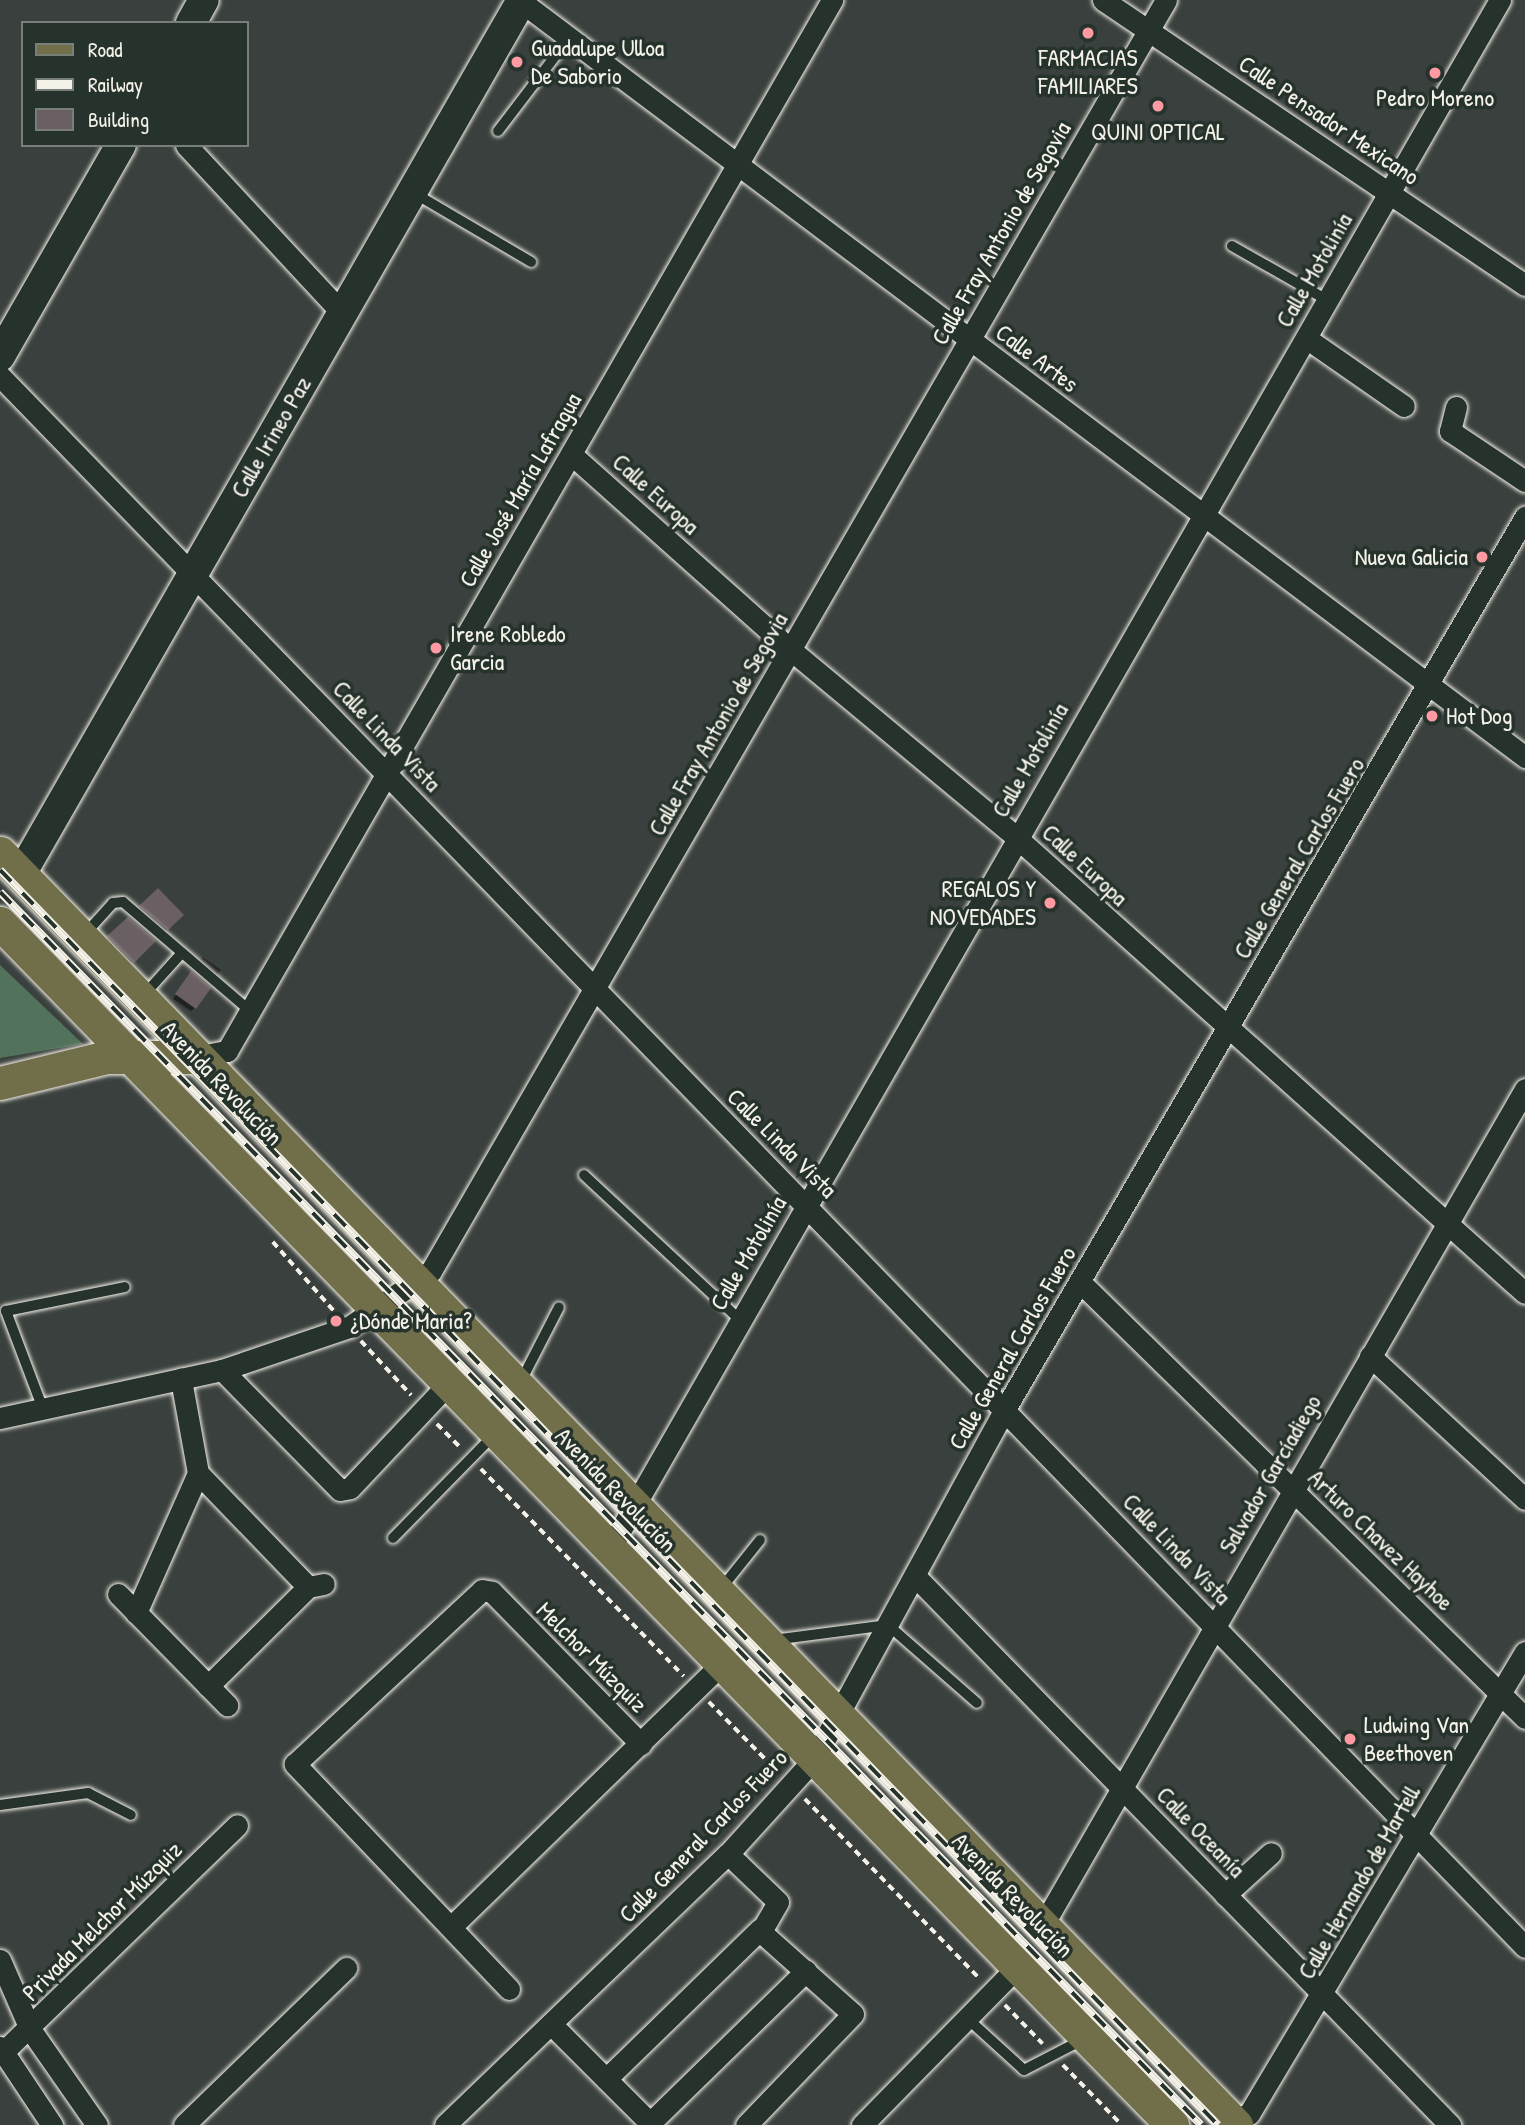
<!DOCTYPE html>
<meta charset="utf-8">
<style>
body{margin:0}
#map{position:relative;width:1525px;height:2125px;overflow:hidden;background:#3a403d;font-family:"Patrick Hand",sans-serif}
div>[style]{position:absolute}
.green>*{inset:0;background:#52725c}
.shadow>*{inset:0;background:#0007}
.building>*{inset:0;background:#6a5f62}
.path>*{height:3.5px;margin-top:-1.75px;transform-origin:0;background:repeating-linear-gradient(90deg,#f4f1e8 0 7px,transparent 0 12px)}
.roads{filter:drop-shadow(0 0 2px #f4f1e8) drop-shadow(0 0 2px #f4f1e8)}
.lane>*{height:10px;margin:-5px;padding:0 5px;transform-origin:5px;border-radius:5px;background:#26332d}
.street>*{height:21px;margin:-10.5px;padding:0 10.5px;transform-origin:10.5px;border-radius:10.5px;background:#26332d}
.secondary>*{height:30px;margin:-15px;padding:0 15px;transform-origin:15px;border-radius:15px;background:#26332d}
.primary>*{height:33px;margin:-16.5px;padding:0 16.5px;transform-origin:16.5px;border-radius:16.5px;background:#716f4a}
.rail>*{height:8px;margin-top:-4px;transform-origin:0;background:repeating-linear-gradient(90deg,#26332d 0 16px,#f4f1e8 0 32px);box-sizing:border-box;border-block:2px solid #f4f1e8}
.dots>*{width:19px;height:19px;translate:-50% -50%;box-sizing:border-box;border:4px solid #26332d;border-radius:50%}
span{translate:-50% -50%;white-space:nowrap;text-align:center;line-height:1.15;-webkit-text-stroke:7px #26332d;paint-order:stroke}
.poi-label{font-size:24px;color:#f4f1e8}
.left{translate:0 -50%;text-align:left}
.right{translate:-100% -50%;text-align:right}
.street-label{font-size:24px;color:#f4f1e8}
.legend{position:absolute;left:21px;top:21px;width:228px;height:126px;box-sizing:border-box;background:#26332d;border:2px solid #787f78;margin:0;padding:9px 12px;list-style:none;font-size:21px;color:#f4f1e8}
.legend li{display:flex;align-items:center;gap:14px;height:35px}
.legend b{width:35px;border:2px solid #787f78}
</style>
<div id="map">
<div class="green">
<div style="clip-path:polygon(0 965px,83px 1044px,0 1058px)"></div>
</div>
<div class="shadow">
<div style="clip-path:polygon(158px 891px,181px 915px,163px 933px,137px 910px)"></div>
<div style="clip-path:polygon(128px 919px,154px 941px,129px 965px,105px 941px)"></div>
<div style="clip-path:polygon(203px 957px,221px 970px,215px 977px,198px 962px)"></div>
<div style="clip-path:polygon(188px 977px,195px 1008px,191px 1011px,173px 999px)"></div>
</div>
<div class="building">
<div style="clip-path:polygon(158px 888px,184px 915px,168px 930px,139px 906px)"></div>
<div style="clip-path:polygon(128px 917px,156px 941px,134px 963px,107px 936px)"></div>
<div style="clip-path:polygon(191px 971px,211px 988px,196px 1009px,175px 994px)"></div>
</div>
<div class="path">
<div style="left:273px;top:1242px;width:94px;rotate:48.5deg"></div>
<div style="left:361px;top:1341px;width:74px;rotate:47.2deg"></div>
<div style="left:437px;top:1424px;width:34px;rotate:45deg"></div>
<div style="left:481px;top:1469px;width:290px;rotate:45.6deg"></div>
<div style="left:709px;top:1702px;width:97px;rotate:45.4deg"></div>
<div style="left:805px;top:1799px;width:251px;rotate:45.8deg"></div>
<div style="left:1005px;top:2005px;width:54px;rotate:45.7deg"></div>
<div style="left:1063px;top:2065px;width:84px;rotate:45.5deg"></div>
</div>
<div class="roads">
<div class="lane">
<div style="left:498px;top:131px;width:117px;rotate:-52.6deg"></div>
<div style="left:414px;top:193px;width:136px;rotate:30.5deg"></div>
<div style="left:1232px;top:246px;width:109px;rotate:29.6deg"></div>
<div style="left:84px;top:935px;width:43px;rotate:-47.8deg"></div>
<div style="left:113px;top:903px;width:10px;rotate:-6deg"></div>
<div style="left:123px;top:902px;width:167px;rotate:40.6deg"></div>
<div style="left:143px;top:996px;width:57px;rotate:-47.9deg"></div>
<div style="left:584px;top:1175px;width:213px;rotate:42.9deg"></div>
<div style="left:520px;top:1383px;width:85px;rotate:-62.8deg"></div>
<div style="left:43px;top:1409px;width:105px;rotate:-110.7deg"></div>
<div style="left:6px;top:1311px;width:121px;rotate:-11.4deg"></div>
<div style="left:393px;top:1538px;width:144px;rotate:-45.6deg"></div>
<div style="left:720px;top:1590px;width:64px;rotate:-51.3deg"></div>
<div style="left:773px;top:1640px;width:116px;rotate:-7.4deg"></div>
<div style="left:888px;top:1625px;width:118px;rotate:41.2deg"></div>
<div style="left:0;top:1805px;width:89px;rotate:-7.8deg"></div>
<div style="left:88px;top:1793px;width:48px;rotate:27.1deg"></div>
<div style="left:969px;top:2020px;width:74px;rotate:42.3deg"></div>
<div style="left:1024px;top:2070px;width:68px;rotate:-27.3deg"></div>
</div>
<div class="street">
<div style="left:519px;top:0;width:1259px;rotate:36.96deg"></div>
<div style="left:1103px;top:0;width:509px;rotate:34.03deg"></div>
<div style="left:186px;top:145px;width:229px;rotate:47.1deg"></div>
<div style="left:1306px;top:338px;width:119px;rotate:34.8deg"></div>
<div style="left:0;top:376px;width:2189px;rotate:45.85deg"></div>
<div style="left:1456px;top:407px;width:25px;rotate:104deg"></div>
<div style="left:1450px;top:431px;width:90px;rotate:33.7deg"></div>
<div style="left:571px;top:454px;width:295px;rotate:41.7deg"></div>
<div style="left:791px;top:650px;width:293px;rotate:39.7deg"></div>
<div style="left:1016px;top:837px;width:683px;rotate:41.86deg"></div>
<div style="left:195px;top:1057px;width:33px;rotate:-11deg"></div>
<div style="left:227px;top:1051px;width:1213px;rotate:-60.07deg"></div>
<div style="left:1080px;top:1282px;width:623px;rotate:44.41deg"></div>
<div style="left:1370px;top:1356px;width:211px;rotate:42.7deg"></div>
<div style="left:222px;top:1370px;width:168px;rotate:45.5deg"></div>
<div style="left:340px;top:1490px;width:10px;rotate:-11deg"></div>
<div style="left:350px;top:1488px;width:141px;rotate:-46.7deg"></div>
<div style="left:0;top:1418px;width:227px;rotate:-12.2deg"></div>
<div style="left:222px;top:1370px;width:134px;rotate:-18.7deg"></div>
<div style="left:349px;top:1327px;width:99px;rotate:-34.3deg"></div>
<div style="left:431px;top:1271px;width:1468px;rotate:-59.96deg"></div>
<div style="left:198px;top:1473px;width:158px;rotate:46deg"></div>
<div style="left:609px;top:1550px;width:1788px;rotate:-60.11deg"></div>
<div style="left:915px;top:1576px;width:767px;rotate:45.74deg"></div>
<div style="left:118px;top:1594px;width:156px;rotate:45.5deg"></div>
<div style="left:136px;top:1613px;width:153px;rotate:-66.1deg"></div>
<div style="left:198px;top:1473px;width:96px;rotate:-100.3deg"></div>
<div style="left:208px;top:1686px;width:141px;rotate:-44.7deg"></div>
<div style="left:308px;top:1587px;width:16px;rotate:-11deg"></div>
<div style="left:728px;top:1854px;width:69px;rotate:43.8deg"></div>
<div style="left:778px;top:1902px;width:34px;rotate:120deg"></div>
<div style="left:761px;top:1932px;width:123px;rotate:41.7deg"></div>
<div style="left:853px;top:2014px;width:154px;rotate:133.9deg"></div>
<div style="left:1225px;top:1895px;width:62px;rotate:-42.4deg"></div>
<div style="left:1043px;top:1925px;width:965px;rotate:-60.03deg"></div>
<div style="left:451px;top:1927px;width:377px;rotate:-44.2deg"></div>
<div style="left:0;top:1960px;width:75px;rotate:66.5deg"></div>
<div style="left:30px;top:2029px;width:117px;rotate:55.1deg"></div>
<div style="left:509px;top:1989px;width:311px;rotate:-133.6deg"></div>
<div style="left:295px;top:1764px;width:255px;rotate:-42.9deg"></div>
<div style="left:482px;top:1590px;width:10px;rotate:11deg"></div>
<div style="left:492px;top:1592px;width:213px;rotate:45.6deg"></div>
<div style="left:551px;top:2024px;width:143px;rotate:45deg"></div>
<div style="left:0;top:2047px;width:94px;rotate:56.3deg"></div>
<div style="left:0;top:2055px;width:330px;rotate:-44.1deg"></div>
<div style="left:606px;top:2079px;width:215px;rotate:-44.2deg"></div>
<div style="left:650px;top:2123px;width:218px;rotate:-44.3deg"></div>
<div style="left:184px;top:2125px;width:226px;rotate:-44.1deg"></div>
<div style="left:445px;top:2125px;width:392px;rotate:-43.8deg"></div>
<div style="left:728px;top:1854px;width:128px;rotate:-47.8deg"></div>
<div style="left:814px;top:1759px;width:399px;rotate:-61.4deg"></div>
<div style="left:1005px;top:1409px;width:1033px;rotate:-59.76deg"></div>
<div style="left:862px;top:2125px;width:224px;rotate:-45.5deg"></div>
<div style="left:1226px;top:2125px;width:25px;rotate:-26deg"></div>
<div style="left:1249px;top:2114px;width:538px;rotate:-59.15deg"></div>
</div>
<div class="secondary">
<div style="left:191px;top:23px;width:26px;rotate:-61deg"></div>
<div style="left:0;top:356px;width:243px;rotate:-60.2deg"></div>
<div style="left:21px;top:874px;width:1007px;rotate:-60.18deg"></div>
</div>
<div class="primary">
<div style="left:0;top:853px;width:1774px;rotate:45.82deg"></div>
<div style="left:0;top:923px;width:1679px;rotate:45.72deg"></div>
<div style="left:0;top:1083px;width:110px;rotate:-13.7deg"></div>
<div style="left:107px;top:1057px;width:88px"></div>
</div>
</div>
<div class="rail">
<div style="left:0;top:870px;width:1749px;rotate:45.86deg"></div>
<div style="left:0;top:892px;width:1721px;rotate:45.75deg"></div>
</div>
<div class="dots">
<div style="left:1088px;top:33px;background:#ff9aa2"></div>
<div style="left:517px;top:62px;background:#ff9aa2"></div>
<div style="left:1435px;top:73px;background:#ff9aa2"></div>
<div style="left:1158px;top:106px;background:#ff9aa2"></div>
<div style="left:1482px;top:557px;background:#ff9aa2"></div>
<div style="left:436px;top:648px;background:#ff9aa2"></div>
<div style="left:1432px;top:716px;background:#ff9aa2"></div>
<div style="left:1050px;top:903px;background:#ff9aa2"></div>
<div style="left:336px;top:1321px;background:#ff9aa2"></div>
<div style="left:1350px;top:1739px;background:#ff9aa2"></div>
</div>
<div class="poi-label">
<span class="left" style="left:531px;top:62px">Guadalupe Ulloa<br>De Saborio</span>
<span style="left:1088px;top:72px">FARMACIAS<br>FAMILIARES</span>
<span style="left:1435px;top:98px">Pedro Moreno</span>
<span style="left:1158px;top:132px">QUINI OPTICAL</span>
<span class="right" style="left:1468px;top:557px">Nueva Galicia</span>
<span class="left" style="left:450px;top:648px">Irene Robledo<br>Garcia</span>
<span class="left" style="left:1446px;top:716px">Hot Dog</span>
<span class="right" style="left:1036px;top:903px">REGALOS Y<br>NOVEDADES</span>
<span class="left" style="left:350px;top:1321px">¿Dónde Maria?</span>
<span class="left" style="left:1364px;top:1739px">Ludwing Van<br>Beethoven</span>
</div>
<div class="street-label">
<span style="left:1329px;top:120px;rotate:34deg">Calle Pensador Mexicano</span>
<span style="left:1001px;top:233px;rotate:-60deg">Calle Fray Antonio de Segovia</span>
<span style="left:1314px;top:270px;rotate:-60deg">Calle Motolinía</span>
<span style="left:1037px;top:358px;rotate:37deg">Calle Artes</span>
<span style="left:271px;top:437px;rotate:-60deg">Calle Irineo Paz</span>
<span style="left:520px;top:490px;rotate:-60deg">Calle José María Lafragua</span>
<span style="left:656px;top:494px;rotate:42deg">Calle Europa</span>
<span style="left:718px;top:724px;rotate:-60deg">Calle Fray Antonio de Segovia</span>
<span style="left:387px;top:736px;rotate:46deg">Calle Linda Vista</span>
<span style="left:1030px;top:760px;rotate:-60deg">Calle Motolinía</span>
<span style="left:1299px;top:858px;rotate:-59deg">Calle General Carlos Fuero</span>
<span style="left:1085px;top:865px;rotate:43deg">Calle Europa</span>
<span style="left:222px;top:1083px;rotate:46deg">Avenida Revolución</span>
<span style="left:782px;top:1143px;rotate:45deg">Calle Linda Vista</span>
<span style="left:748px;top:1253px;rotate:-60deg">Calle Motolinía</span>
<span style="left:1012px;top:1348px;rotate:-60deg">Calle General Carlos Fuero</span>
<span style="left:1270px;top:1474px;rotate:-60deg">Salvador Garcíadiego</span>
<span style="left:616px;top:1490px;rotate:46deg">Avenida Revolución</span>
<span style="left:1381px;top:1540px;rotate:44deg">Arturo Chavez Hayhoe</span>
<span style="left:1177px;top:1549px;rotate:46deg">Calle Linda Vista</span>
<span style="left:592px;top:1657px;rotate:45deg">Melchor Múzquiz</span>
<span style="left:1201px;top:1832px;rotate:46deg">Calle Oceanía</span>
<span style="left:703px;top:1836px;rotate:-46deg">Calle General Carlos Fuero</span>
<span style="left:1359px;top:1882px;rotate:-60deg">Calle Hernando de Martell</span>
<span style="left:1013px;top:1895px;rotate:46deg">Avenida Revolución</span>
<span style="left:102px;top:1921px;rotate:-45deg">Privada Melchor Múzquiz</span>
</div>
<ul class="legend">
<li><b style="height:9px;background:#716f4a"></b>Road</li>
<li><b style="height:9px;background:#f4f1e8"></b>Railway</li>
<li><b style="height:19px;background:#6a5f62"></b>Building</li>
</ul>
</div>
